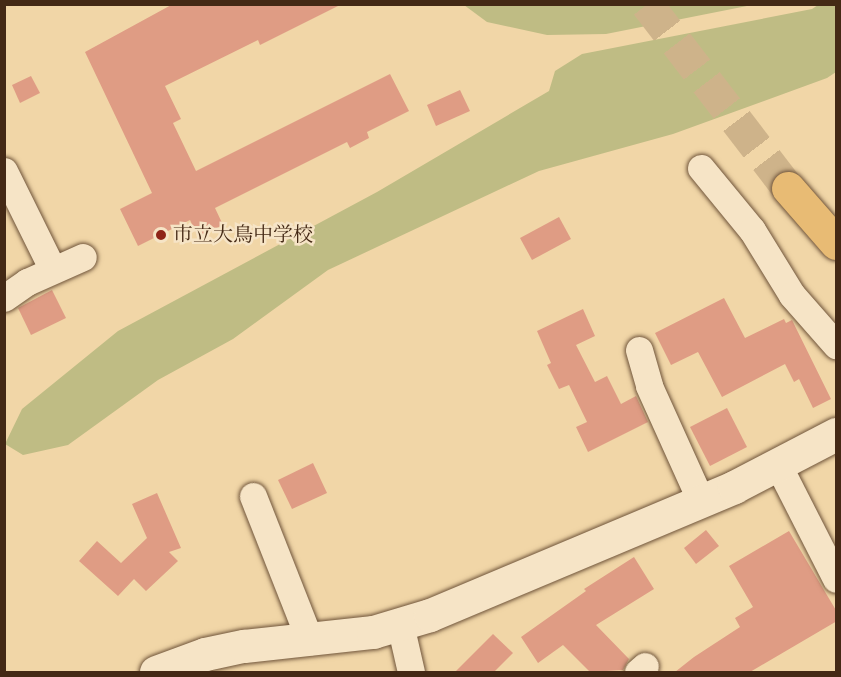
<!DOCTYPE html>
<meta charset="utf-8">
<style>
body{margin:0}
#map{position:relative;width:841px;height:677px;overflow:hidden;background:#f1d6a7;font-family:"Libre Bodoni","Noto Serif JP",serif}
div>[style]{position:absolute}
.green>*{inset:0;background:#bfbc84}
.building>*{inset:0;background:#df9c84}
.highway-tunnel>*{height:33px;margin-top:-16.5px;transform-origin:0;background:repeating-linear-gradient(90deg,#ceb38a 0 33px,transparent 0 49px)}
.roads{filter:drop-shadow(0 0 2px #6f543a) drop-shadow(0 0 2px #6f543a)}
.street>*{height:27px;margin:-13.5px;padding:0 13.5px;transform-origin:13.5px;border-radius:13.5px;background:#f6e4c6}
.secondary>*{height:33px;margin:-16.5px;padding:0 16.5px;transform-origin:16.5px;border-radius:16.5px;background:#f6e4c6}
.highway>*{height:33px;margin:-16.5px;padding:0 16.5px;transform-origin:16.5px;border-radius:16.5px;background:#e8bb74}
.dots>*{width:16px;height:16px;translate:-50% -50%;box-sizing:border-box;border:3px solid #f6e4c6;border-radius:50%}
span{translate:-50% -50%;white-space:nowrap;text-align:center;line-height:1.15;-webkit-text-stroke:5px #f6e4c6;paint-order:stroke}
.poi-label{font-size:20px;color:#442915}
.left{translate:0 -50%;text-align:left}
.frame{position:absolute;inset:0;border:6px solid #442915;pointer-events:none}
</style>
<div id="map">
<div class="green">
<div style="clip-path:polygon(464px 5px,752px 5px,606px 34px,547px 35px,487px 22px)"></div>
<div style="clip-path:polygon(818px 5px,836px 5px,836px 72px,827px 78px,673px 134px,539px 171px,328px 270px,233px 339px,158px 380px,68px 445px,23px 455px,5px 444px,22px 409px,118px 331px,377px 192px,549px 91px,555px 71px,582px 54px,812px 9px)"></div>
</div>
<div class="building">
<div style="clip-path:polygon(173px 4px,342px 4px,260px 45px,258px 40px,165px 86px,181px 119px,173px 123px,196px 171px,390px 74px,409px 111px,367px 132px,369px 138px,350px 148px,347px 142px,215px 208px,223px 225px,198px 237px,190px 220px,138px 246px,120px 209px,152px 193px,85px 52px)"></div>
<div style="clip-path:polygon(31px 76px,40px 93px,20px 103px,12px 85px)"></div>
<div style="clip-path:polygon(460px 90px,470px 111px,436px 126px,427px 105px)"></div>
<div style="clip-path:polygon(559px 217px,571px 239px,532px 260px,520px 238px)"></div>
<div style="clip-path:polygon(52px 290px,66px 318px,31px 335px,18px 308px)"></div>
<div style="clip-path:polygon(724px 298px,745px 338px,784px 319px,786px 323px,792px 320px,831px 399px,813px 408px,799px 379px,794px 382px,785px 364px,722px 397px,698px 352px,671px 365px,655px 333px)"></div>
<div style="clip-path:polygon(583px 309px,595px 336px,576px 345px,595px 382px,607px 376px,621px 404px,636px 396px,648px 422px,588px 452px,576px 427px,587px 422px,569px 385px,559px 389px,547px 365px,551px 363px,537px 331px)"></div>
<div style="clip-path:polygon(727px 408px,747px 447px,710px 466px,690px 427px)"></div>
<div style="clip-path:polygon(313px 463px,327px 493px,292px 509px,278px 480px)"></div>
<div style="clip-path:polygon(157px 493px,181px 548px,169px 552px,178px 561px,146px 591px,134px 579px,118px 596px,79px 561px,97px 541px,121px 563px,147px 538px,132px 504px)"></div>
<div style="clip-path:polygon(706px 530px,719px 546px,696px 564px,684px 548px)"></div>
<div style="clip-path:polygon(789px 531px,837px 612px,837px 621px,750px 672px,675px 672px,694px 657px,740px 627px,735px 618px,753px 607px,729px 566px)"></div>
<div style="clip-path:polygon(634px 557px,654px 589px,596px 625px,629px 659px,623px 670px,590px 672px,563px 645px,538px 663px,521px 637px,586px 591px,584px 589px)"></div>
<div style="clip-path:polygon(493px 634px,513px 653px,494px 672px,455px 672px)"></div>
</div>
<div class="highway-tunnel">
<div style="left:647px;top:4px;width:232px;rotate:52.5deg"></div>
</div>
<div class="roads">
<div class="street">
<div style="left:701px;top:168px;width:80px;rotate:50.6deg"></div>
<div style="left:752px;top:230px;width:76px;rotate:58.4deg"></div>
<div style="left:792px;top:295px;width:67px;rotate:48.7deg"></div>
<div style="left:4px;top:171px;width:110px;rotate:63.7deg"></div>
<div style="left:4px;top:298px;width:28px;rotate:-35deg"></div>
<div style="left:27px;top:282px;width:61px;rotate:-24.1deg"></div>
<div style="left:639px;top:350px;width:37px;rotate:74deg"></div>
<div style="left:649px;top:386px;width:126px;rotate:65.7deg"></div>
<div style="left:777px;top:463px;width:130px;rotate:63deg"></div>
<div style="left:253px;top:496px;width:156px;rotate:68.5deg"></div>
<div style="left:400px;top:624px;width:49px;rotate:77.1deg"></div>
<div style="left:638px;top:672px;width:9px;rotate:-41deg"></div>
</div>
<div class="secondary">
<div style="left:156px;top:672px;width:52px;rotate:-20.2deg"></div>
<div style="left:205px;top:654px;width:40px;rotate:-12deg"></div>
<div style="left:244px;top:646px;width:130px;rotate:-6.2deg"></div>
<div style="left:373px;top:632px;width:59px;rotate:-16.6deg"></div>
<div style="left:430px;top:615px;width:330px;rotate:-22.8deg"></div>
<div style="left:734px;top:487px;width:115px;rotate:-27.5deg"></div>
</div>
<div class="highway">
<div style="left:788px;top:188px;width:73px;rotate:48.9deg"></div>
</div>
</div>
<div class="dots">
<div style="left:161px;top:235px;background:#8f2418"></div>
</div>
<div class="poi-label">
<span class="left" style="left:173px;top:235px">市立大鳥中学校</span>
</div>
<div class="frame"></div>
</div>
